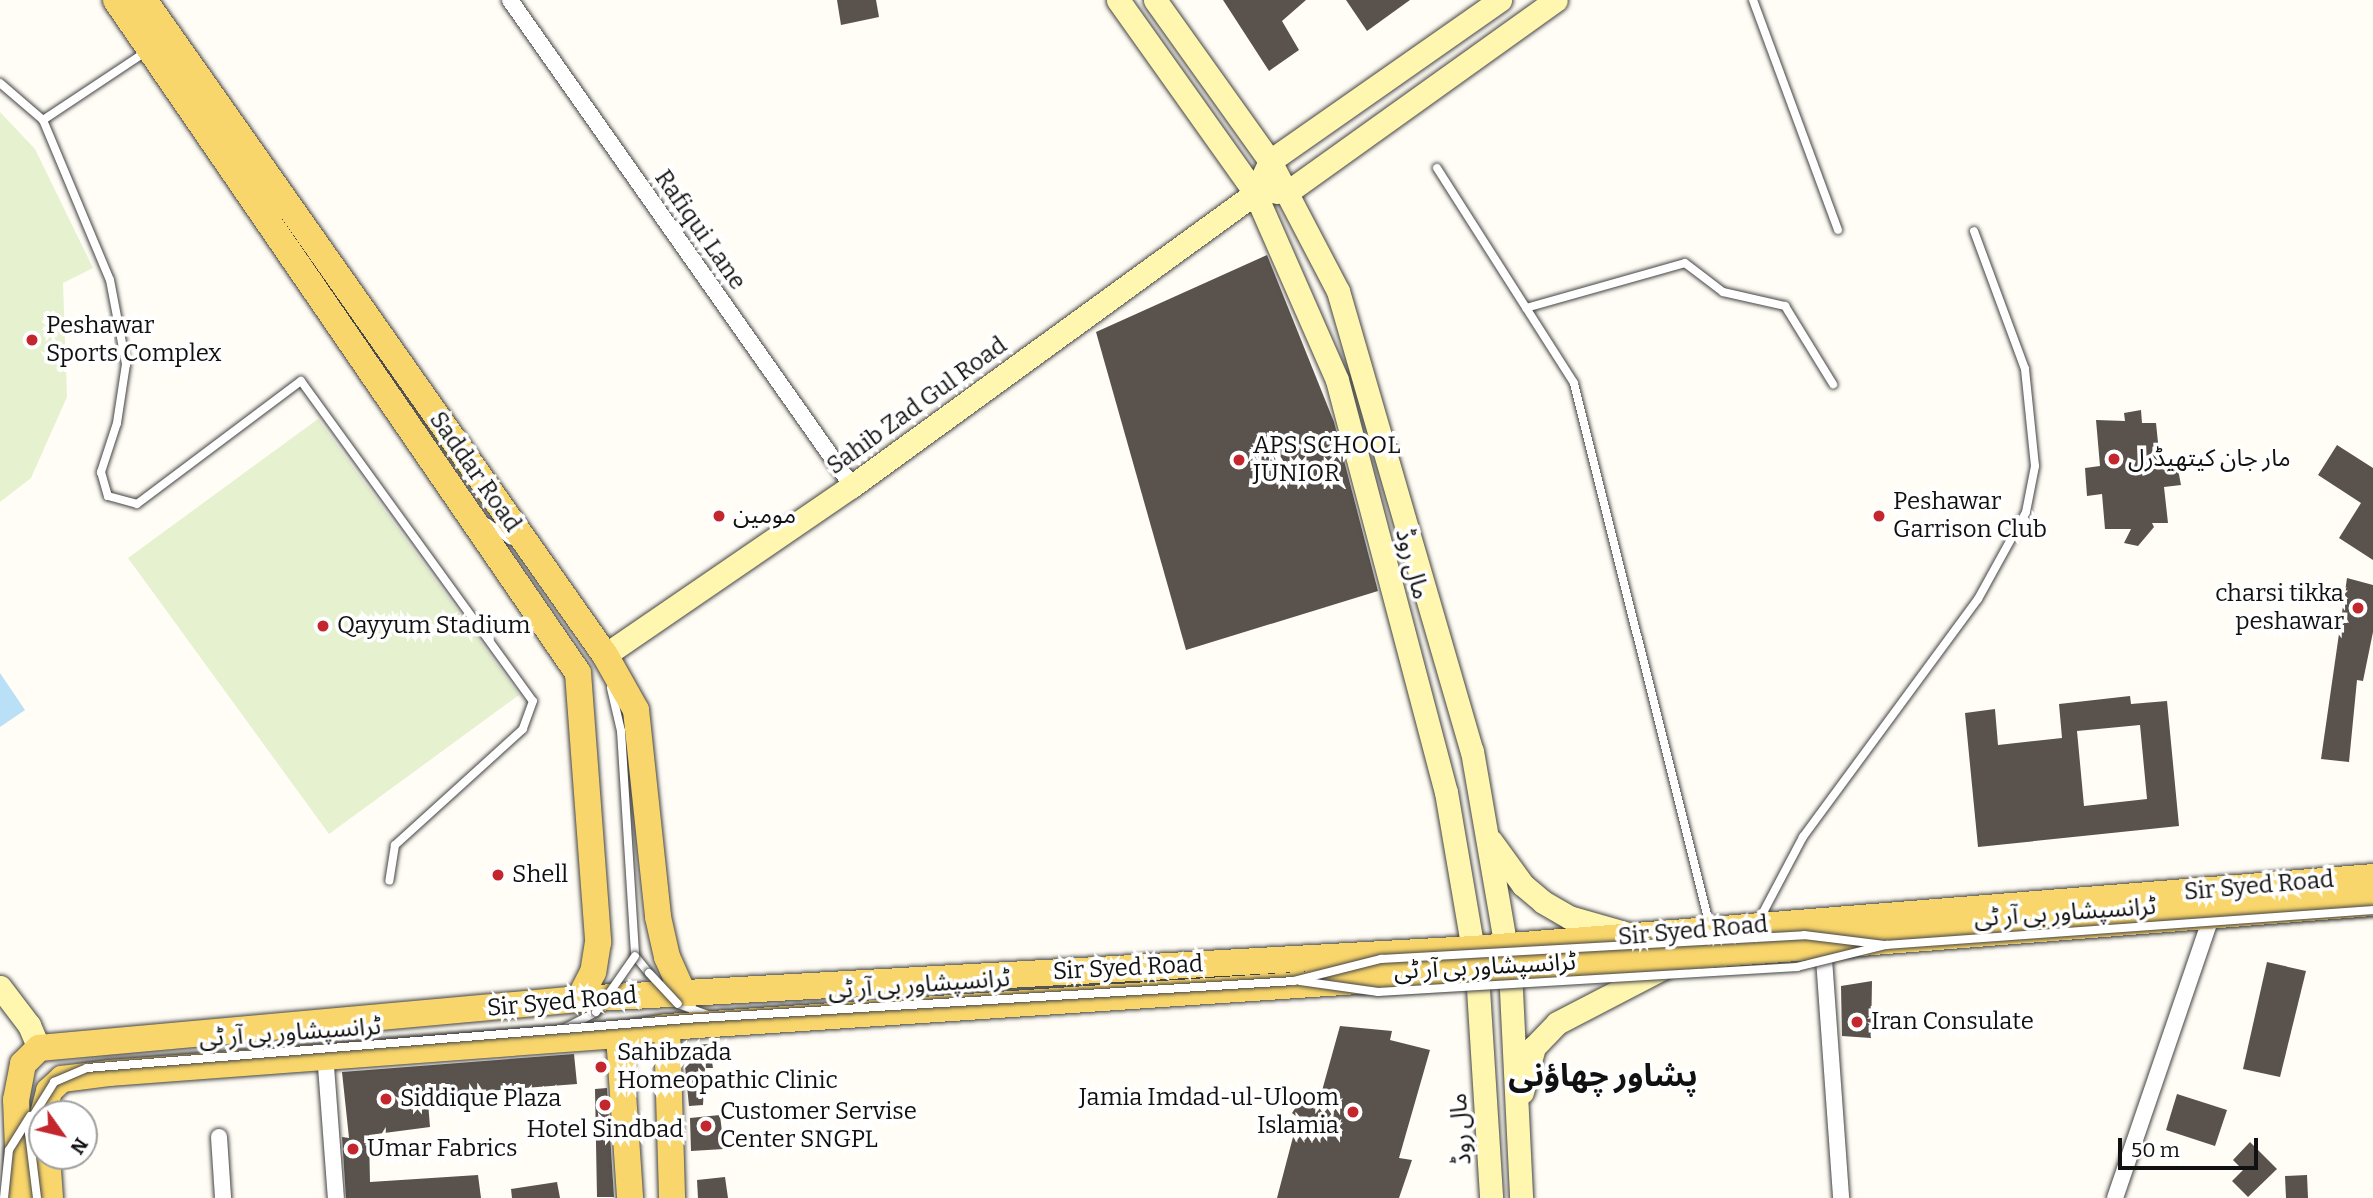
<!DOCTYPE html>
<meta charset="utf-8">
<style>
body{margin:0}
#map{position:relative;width:2373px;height:1198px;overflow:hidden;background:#fffdf5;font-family:Bitter,"Noto Sans Arabic",serif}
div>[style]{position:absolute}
.pitch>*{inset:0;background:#e6f2cf}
.water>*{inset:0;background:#b9e0f7}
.building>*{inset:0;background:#5a524d}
.roads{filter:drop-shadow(0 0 2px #444) drop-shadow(0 0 2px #444)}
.lane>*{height:8px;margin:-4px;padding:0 4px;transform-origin:4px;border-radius:4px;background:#fff}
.street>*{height:16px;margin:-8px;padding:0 8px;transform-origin:8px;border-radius:8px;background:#fff}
.secondary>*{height:23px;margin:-11.5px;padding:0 11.5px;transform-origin:11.5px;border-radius:11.5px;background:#fff6b0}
.primary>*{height:26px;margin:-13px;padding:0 13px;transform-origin:13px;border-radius:13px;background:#f9d66b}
.bridges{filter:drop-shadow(0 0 2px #444) drop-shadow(0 0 2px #444)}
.lane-bridge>*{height:8px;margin:-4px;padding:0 4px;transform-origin:4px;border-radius:4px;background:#fff}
.dots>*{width:19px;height:19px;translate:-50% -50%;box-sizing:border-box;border:4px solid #fff;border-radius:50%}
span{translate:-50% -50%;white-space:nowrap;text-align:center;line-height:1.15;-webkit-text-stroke:7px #fff;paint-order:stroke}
.street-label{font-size:24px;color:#111}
.poi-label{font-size:24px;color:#111}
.left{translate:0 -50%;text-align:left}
.right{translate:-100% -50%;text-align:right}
.district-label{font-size:32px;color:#111;font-weight:700}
.north{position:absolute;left:28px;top:1100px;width:70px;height:70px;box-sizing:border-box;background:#fff;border:2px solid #a0a0a0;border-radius:50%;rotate:124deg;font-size:19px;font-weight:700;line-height:28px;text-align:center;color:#111}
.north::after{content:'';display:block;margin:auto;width:24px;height:32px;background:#c4262e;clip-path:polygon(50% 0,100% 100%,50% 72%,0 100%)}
.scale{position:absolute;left:2118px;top:1138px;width:140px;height:32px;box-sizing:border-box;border:4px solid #111;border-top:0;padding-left:9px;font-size:21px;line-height:24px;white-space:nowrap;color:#111;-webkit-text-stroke:5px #fff;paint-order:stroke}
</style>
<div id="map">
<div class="pitch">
<div style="clip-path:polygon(0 112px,35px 149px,93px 268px,63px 283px,67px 397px,31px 478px,0 502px)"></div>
<div style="clip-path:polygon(318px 419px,519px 695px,329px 834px,128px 558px)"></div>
</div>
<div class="water">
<div style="clip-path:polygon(0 673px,25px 710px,0 727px)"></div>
</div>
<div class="building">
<div style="clip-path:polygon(837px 0,876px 0,879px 17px,841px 25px)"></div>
<div style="clip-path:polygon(1223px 0,1306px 0,1282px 21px,1299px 50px,1269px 71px)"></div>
<div style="clip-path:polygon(1346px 0,1410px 0,1367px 31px)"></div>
<div style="clip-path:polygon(1267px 255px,1334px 422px,1378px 591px,1186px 650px,1096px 332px)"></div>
<div style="clip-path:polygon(2141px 410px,2142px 423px,2156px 423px,2160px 462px,2176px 459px,2181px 485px,2164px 487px,2168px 523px,2152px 523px,2154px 527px,2138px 546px,2124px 543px,2131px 529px,2105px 529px,2102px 494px,2087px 496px,2085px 468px,2100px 466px,2096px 420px,2125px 421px,2124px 413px)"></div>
<div style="clip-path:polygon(2337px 445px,2373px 468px,2373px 560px,2339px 538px,2361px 503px,2318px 475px)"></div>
<div style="clip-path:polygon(2347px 578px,2373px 585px,2373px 632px,2363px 681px,2357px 680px,2349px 762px,2321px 759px)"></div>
<div style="clip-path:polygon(evenodd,2130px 696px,2131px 704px,2167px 701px,2179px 826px,1978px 847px,1965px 713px,1995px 709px,1998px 745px,2062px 738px,2059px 704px,2130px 696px,2140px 725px,2147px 799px,2084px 806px,2077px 731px,2140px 725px)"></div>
<div style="clip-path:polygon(2267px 962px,2306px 971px,2280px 1077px,2243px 1069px)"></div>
<div style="clip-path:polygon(1872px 981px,1871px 1038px,1842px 1036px,1841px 986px)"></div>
<div style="clip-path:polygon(1340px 1026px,1392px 1031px,1390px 1040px,1430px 1050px,1399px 1158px,1412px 1160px,1399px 1198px,1277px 1198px,1298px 1118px,1292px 1113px,1300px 1101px,1318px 1105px)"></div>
<div style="clip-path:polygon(709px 1044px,713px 1068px,705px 1068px,703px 1105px,689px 1106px,683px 1046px)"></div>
<div style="clip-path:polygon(574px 1054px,577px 1084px,486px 1091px,488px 1106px,428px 1102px,430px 1127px,369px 1135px,370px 1182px,478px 1175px,481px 1198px,346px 1198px,342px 1137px,349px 1138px,342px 1072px)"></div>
<div style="clip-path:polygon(607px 1088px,614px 1197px,597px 1197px,595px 1089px)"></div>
<div style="clip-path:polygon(2177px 1094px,2227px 1110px,2215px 1146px,2166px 1130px)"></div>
<div style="clip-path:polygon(720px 1115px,724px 1149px,691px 1151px,690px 1118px)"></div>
<div style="clip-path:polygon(2250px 1142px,2277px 1169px,2248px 1197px,2232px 1181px,2243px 1170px,2233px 1160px)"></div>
<div style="clip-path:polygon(2307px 1175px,2308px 1198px,2286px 1198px,2285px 1176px)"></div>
<div style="clip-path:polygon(725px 1177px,728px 1198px,698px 1198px,697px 1180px)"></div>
<div style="clip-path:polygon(557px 1182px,560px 1198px,512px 1198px,511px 1189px)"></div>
</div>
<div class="roads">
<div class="lane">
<div style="left:1753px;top:0;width:245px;rotate:69.7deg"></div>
<div style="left:147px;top:51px;width:125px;rotate:146.4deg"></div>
<div style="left:43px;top:120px;width:173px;rotate:67.3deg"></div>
<div style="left:110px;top:280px;width:86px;rotate:79.2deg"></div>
<div style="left:126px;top:364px;width:60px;rotate:98.7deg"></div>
<div style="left:117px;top:423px;width:52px;rotate:108.1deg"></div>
<div style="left:101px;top:472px;width:25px;rotate:74deg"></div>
<div style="left:108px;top:496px;width:30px;rotate:15deg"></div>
<div style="left:137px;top:504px;width:205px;rotate:-36.9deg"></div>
<div style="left:301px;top:381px;width:395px;rotate:54.1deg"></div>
<div style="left:533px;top:701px;width:30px;rotate:110deg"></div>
<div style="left:523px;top:729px;width:173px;rotate:137.8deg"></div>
<div style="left:395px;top:845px;width:36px;rotate:99deg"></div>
<div style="left:0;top:83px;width:57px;rotate:40.7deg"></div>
<div style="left:1437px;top:168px;width:255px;rotate:57.5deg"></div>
<div style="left:1574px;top:383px;width:561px;rotate:75.96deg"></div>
<div style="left:1526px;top:308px;width:165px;rotate:-15.8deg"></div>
<div style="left:1685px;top:263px;width:48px;rotate:37.3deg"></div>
<div style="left:1723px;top:292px;width:64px;rotate:12.7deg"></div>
<div style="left:1785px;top:306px;width:92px;rotate:58.4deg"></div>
<div style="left:488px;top:523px;width:28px;rotate:38deg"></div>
<div style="left:611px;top:688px;width:44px;rotate:76.9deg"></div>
<div style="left:621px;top:731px;width:225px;rotate:86.4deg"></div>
<div style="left:635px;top:956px;width:22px;rotate:51deg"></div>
<div style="left:1759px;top:920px;width:94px;rotate:-62.1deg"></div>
<div style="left:1803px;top:837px;width:295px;rotate:-53.7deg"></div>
<div style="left:1978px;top:599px;width:99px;rotate:-61.1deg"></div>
<div style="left:2026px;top:512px;width:47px;rotate:-78.9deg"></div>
<div style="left:2035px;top:466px;width:98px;rotate:-95.9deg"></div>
<div style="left:2025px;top:369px;width:147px;rotate:-110.3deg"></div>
<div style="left:678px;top:1004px;width:32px;rotate:20deg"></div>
<div style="left:565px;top:1028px;width:35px;rotate:-27deg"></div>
</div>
<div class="street">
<div style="left:510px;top:0;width:594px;rotate:54.87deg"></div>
<div style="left:1823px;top:945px;width:254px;rotate:85.9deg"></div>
<div style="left:325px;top:1053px;width:145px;rotate:85.7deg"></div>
<div style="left:219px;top:1137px;width:61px;rotate:86.2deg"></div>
<div style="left:2115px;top:1198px;width:300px;rotate:-71.1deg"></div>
</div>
<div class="secondary">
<div style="left:1118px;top:0;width:237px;rotate:54.6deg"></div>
<div style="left:1255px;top:193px;width:204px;rotate:66.3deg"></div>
<div style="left:1337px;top:380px;width:426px;rotate:75.2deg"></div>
<div style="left:1446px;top:792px;width:184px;rotate:80.3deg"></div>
<div style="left:1477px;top:973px;width:225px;rotate:86.4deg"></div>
<div style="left:1155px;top:0;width:198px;rotate:54.5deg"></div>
<div style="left:1270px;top:161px;width:147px;rotate:62.4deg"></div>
<div style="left:1338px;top:291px;width:479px;rotate:73.8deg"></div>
<div style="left:1472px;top:751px;width:222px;rotate:80.2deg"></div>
<div style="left:1510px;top:970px;width:228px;rotate:87.2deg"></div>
<div style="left:1276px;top:192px;width:13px;rotate:-4deg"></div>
<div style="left:1289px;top:191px;width:328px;rotate:-35.6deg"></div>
<div style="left:605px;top:655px;width:299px;rotate:-34.4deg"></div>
<div style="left:852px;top:486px;width:498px;rotate:-36deg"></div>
<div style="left:1255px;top:193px;width:35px;rotate:-65deg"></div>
<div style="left:1270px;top:161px;width:281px;rotate:-35deg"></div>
<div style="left:1491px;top:841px;width:54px;rotate:54deg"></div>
<div style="left:1523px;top:885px;width:26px;rotate:40deg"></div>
<div style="left:1543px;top:902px;width:30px;rotate:30deg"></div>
<div style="left:1569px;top:917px;width:61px;rotate:16.1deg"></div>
<div style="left:0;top:987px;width:48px;rotate:52.7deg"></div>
<div style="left:29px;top:1025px;width:25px;rotate:67deg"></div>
<div style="left:1522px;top:1092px;width:47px;rotate:-75.1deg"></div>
<div style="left:1534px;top:1047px;width:33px;rotate:-46deg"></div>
<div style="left:1557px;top:1023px;width:117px;rotate:-27.4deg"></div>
</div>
<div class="primary">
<div style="left:116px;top:0;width:816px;rotate:55.53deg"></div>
<div style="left:578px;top:673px;width:270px;rotate:85.7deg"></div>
<div style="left:598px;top:942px;width:30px;rotate:99deg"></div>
<div style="left:593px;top:972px;width:30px;rotate:117deg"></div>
<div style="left:144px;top:0;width:801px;rotate:54.86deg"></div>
<div style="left:605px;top:655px;width:63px;rotate:60.6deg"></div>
<div style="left:636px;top:710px;width:208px;rotate:83.9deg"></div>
<div style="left:658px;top:917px;width:41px;rotate:77.3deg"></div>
<div style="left:667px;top:957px;width:39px;rotate:66deg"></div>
<div style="left:667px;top:1027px;width:171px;rotate:88.3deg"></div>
<div style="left:619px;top:1035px;width:163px;rotate:86.1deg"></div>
<div style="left:43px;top:1114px;width:24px;rotate:-75deg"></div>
<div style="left:49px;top:1091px;width:18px;rotate:-43deg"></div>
<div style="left:62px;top:1079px;width:47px;rotate:-7.3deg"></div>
<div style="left:109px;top:1073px;width:511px;rotate:-4.26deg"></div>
<div style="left:619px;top:1035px;width:49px;rotate:-9.5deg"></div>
<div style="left:667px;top:1027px;width:812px;rotate:-3.81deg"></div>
<div style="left:1477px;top:973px;width:899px;rotate:-4.47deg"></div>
<div style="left:47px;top:1156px;width:42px;rotate:85.9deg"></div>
<div style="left:20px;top:1198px;width:98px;rotate:-92.3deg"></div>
<div style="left:16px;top:1100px;width:37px;rotate:-79deg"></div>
<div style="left:23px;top:1064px;width:23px;rotate:-45deg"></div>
<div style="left:39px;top:1048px;width:542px;rotate:-5.18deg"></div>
<div style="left:579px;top:999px;width:895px;rotate:-3.2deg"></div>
<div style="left:1473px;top:949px;width:903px;rotate:-4.57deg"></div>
</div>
</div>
<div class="bridges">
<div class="lane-bridge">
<div style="left:649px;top:973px;width:42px;rotate:46.9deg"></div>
<div style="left:1300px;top:981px;width:79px;rotate:8deg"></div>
<div style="left:1378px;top:992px;width:420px;rotate:-3.4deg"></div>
<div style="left:1797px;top:967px;width:92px;rotate:-13.9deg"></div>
<div style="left:1886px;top:945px;width:488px;rotate:-4.1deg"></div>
<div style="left:596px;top:1012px;width:68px;rotate:-55.1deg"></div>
<div style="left:4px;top:1198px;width:48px;rotate:-84.1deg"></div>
<div style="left:9px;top:1150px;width:40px;rotate:-58deg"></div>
<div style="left:37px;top:1198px;width:65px;rotate:-97deg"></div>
<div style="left:29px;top:1133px;width:17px;rotate:-77deg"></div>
<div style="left:33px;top:1116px;width:40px;rotate:-58deg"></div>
<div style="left:54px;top:1082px;width:36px;rotate:-23deg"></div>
<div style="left:87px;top:1068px;width:600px;rotate:-4.68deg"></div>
<div style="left:685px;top:1019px;width:610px;rotate:-3.57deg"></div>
<div style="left:1294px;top:981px;width:90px;rotate:-14.2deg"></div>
<div style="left:1381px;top:959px;width:424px;rotate:-3.2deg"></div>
<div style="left:1804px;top:935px;width:83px;rotate:7deg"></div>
</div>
</div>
<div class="dots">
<div style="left:32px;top:340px;background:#c4262e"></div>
<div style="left:2114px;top:459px;background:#c4262e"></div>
<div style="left:1239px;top:460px;background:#c4262e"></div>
<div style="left:719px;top:516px;background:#c4262e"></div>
<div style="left:1879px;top:516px;background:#c4262e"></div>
<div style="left:2358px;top:608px;background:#c4262e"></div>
<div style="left:323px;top:626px;background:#c4262e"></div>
<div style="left:498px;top:875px;background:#c4262e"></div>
<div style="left:1857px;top:1022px;background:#c4262e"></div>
<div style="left:601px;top:1067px;background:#c4262e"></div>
<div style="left:386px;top:1099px;background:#c4262e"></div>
<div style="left:605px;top:1105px;background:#c4262e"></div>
<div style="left:1353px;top:1112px;background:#c4262e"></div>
<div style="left:706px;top:1126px;background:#c4262e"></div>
<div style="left:353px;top:1149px;background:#c4262e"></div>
</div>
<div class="street-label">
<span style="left:700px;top:230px;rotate:55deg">Rafiqui Lane</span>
<span style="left:917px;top:406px;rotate:-36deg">Sahib Zad Gul Road</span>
<span style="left:475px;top:472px;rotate:55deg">Saddar Road</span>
<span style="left:1412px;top:564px;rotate:75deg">مال روڈ</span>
<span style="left:2259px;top:886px;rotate:-5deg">Sir Syed Road</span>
<span style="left:2065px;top:913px;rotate:-4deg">ٹرانسپشاور بی آر ٹی</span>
<span style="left:1693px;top:931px;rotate:-5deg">Sir Syed Road</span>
<span style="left:1485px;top:967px;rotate:-3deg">ٹرانسپشاور بی آر ٹی</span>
<span style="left:1128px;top:968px;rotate:-3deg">Sir Syed Road</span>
<span style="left:919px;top:985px;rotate:-4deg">ٹرانسپشاور بی آر ٹی</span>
<span style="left:562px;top:1002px;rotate:-5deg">Sir Syed Road</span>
<span style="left:290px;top:1033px;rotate:-4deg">ٹرانسپشاور بی آر ٹی</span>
<span style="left:1461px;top:1129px;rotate:-94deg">مال روڈ</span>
</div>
<div class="poi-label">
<span class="left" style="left:46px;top:340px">Peshawar<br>Sports Complex</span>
<span class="left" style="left:1253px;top:460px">APS SCHOOL<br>JUNIOR</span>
<span class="left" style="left:2128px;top:459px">مار جان کیتھیڈرل</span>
<span class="left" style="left:1893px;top:516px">Peshawar<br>Garrison Club</span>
<span class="left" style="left:733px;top:516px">مومین</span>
<span class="right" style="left:2344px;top:608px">charsi tikka<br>peshawar</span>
<span class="left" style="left:337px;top:626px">Qayyum Stadium</span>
<span class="left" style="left:512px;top:875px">Shell</span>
<span class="left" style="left:1871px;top:1022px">Iran Consulate</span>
<span class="left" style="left:617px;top:1067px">Sahibzada<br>Homeopathic Clinic</span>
<span class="right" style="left:1339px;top:1112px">Jamia Imdad-ul-Uloom<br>Islamia</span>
<span class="left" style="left:400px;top:1099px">Siddique Plaza</span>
<span class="left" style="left:720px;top:1126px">Customer Servise<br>Center SNGPL</span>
<span style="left:605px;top:1130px">Hotel Sindbad</span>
<span class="left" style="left:367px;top:1149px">Umar Fabrics</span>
</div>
<div class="district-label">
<span style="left:1603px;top:1075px">پشاور چھاؤنی</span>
</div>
<div class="north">N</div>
<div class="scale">50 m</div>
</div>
